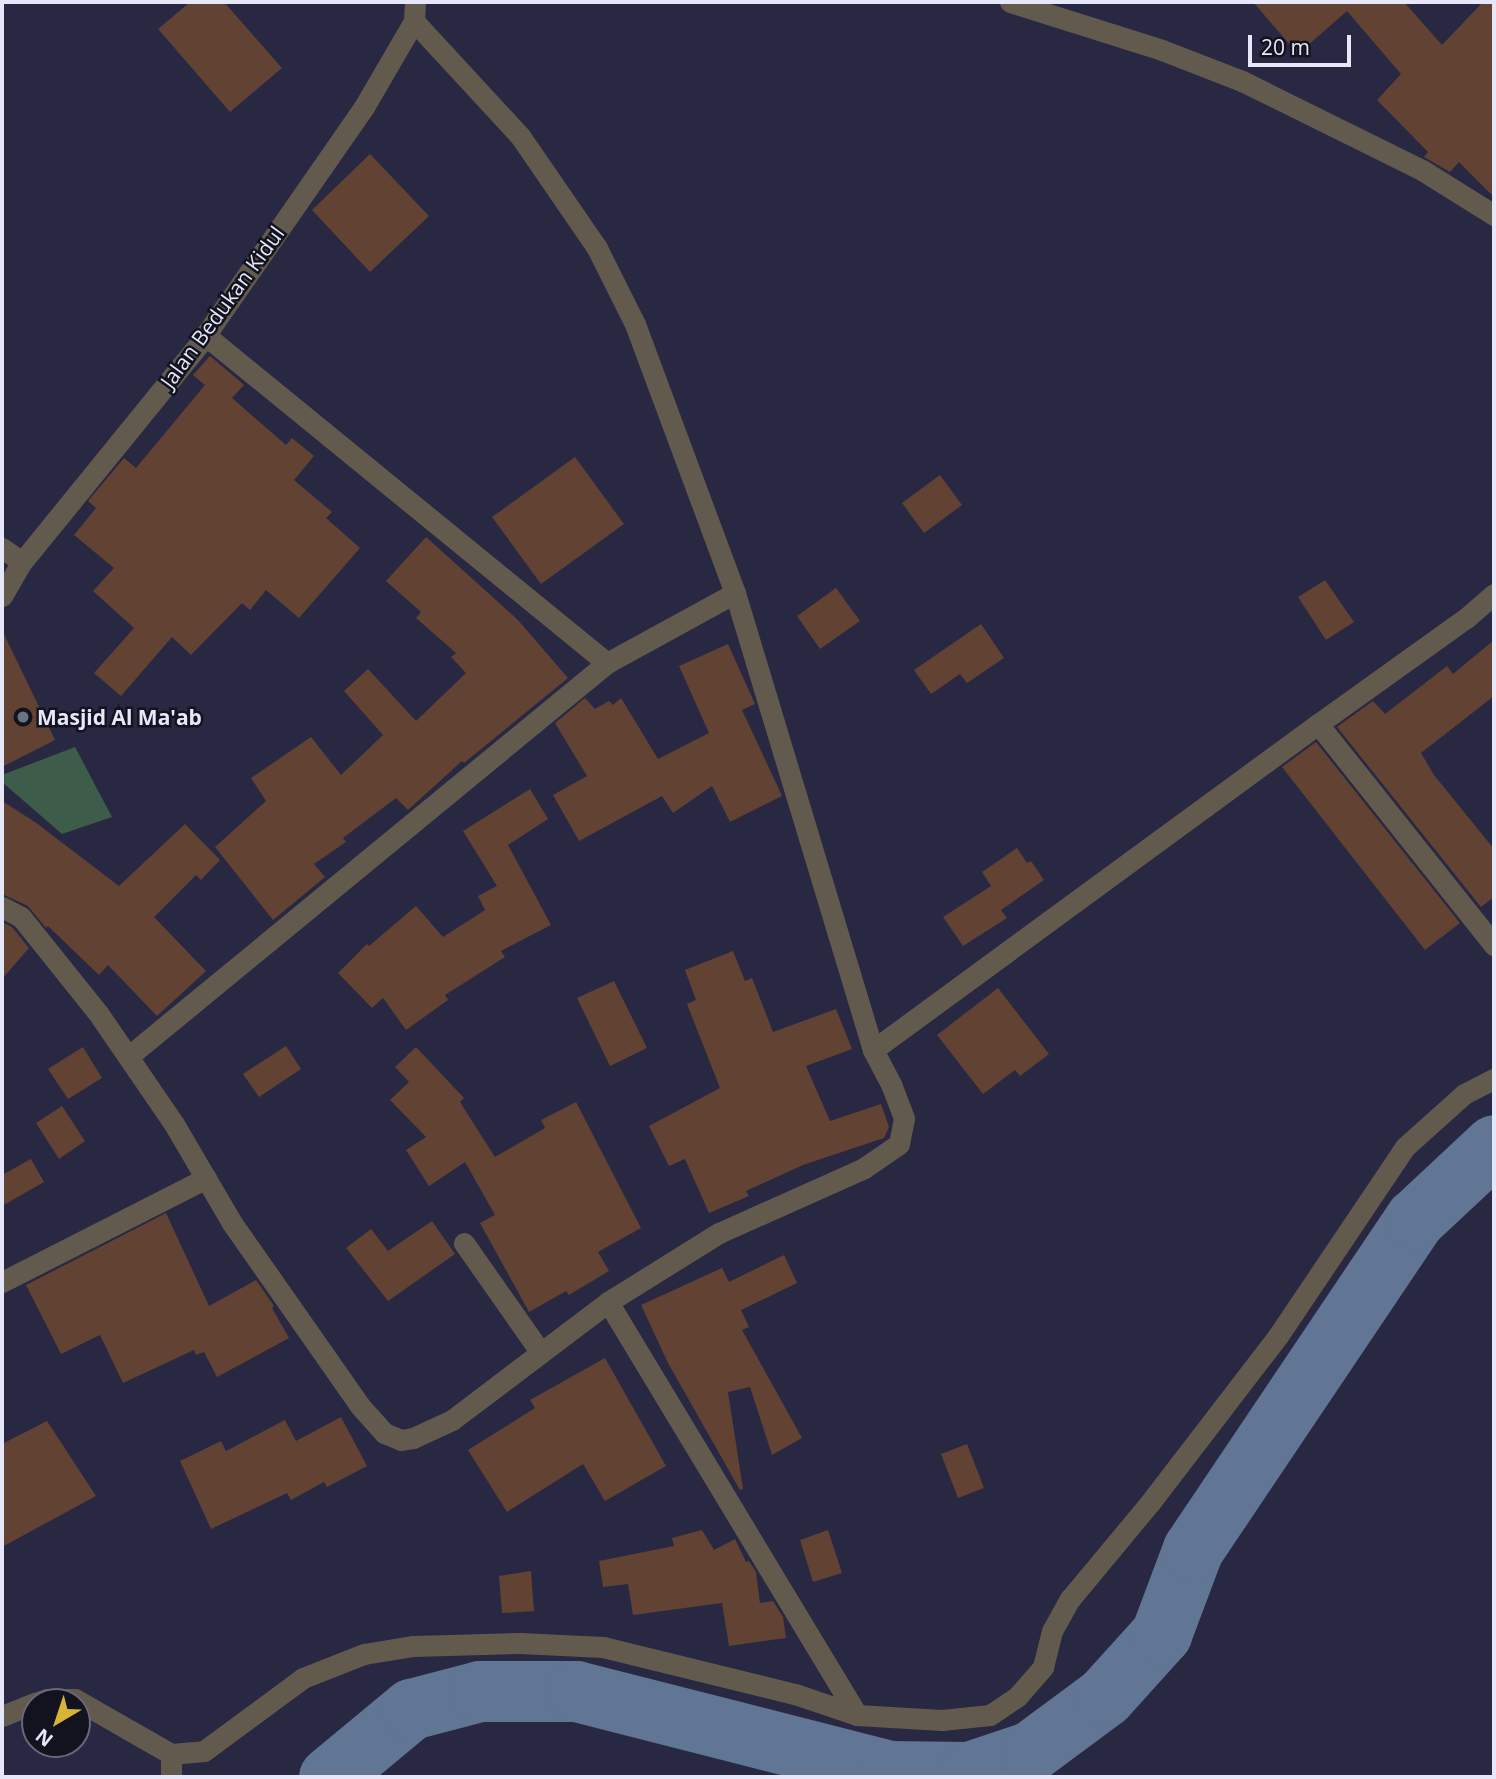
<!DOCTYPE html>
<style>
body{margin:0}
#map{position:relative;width:1496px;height:1779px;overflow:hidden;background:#282843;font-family:"Open Sans",sans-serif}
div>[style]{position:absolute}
.green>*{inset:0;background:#3d5c49}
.river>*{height:61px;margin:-30.5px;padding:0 30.5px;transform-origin:30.5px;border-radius:30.5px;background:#617595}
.building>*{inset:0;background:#614233}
.street>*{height:21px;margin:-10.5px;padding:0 10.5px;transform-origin:10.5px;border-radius:10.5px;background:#635a4e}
.dots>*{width:19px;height:19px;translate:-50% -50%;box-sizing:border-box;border:4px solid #12131f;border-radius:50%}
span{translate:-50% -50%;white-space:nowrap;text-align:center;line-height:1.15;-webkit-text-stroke:5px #12131f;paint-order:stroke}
.street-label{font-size:21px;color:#e6e8fa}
.poi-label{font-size:21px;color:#e6e8fa;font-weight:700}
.left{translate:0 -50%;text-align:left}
.frame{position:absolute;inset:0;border:4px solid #e6e8fa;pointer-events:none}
.north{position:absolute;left:21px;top:1688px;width:70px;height:70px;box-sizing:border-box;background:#12131f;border:2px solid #676877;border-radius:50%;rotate:219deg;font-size:19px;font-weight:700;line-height:28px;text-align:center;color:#e6e8fa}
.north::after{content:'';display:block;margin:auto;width:24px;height:32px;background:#d8b434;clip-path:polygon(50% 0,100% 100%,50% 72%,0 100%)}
.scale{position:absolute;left:1248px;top:35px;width:103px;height:32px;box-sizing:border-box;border:4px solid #e6e8fa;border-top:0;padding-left:9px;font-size:21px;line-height:24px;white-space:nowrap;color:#e6e8fa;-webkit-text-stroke:5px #12131f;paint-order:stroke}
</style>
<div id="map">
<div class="green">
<div style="clip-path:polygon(75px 747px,112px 817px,62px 834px,2px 782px,2px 775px)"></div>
</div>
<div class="river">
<div style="left:329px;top:1777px;width:107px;rotate:-39.7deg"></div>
<div style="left:411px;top:1709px;width:71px;rotate:-14.6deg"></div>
<div style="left:480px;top:1691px;width:96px"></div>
<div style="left:576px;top:1691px;width:323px;rotate:14.3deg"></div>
<div style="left:889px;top:1771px;width:80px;rotate:0.7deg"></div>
<div style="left:969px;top:1772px;width:65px;rotate:-18.7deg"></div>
<div style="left:1031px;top:1751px;width:92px;rotate:-36.6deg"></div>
<div style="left:1105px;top:1696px;width:84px;rotate:-47.9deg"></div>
<div style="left:1161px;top:1634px;width:91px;rotate:-69.4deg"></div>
<div style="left:1193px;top:1549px;width:398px;rotate:-56.1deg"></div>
<div style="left:1415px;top:1219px;width:108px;rotate:-43.1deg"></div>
</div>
<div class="building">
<div style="clip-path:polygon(190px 2px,224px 2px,282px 68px,230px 112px,158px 29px)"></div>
<div style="clip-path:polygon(1253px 2px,1404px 2px,1442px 45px,1483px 2px,1494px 2px,1494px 197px,1459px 162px,1450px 172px,1424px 157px,1428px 152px,1377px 100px,1401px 74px,1347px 11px,1298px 54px)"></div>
<div style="clip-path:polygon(370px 154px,429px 216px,370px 272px,312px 210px)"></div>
<div style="clip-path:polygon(210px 356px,244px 385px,232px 398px,286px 445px,292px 438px,314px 456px,294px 480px,332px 512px,326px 518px,360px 548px,299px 618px,266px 590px,250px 610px,242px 603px,191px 655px,172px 637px,121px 696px,94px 673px,134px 628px,93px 591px,114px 568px,74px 535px,96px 508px,88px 501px,124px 458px,136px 468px,205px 385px,193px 375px)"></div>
<div style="clip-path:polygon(575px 457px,624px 524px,541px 584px,492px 517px)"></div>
<div style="clip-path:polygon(940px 475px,962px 505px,924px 533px,902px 503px)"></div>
<div style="clip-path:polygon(426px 537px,517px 619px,568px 678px,464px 763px,462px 761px,408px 810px,396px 798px,343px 838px,346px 842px,314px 864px,325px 877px,273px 920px,215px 847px,266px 801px,251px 778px,311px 737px,341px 775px,383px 735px,344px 691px,368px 669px,416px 721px,466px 673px,451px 657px,456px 653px,416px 618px,421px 612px,386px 581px)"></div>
<div style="clip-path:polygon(1325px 580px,1354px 622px,1326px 640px,1298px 597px)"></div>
<div style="clip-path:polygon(836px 588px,860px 621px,820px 649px,797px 616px)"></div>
<div style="clip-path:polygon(981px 624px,1004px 658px,967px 683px,960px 674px,931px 694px,914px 670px)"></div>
<div style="clip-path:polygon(2px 630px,55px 740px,2px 767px)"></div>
<div style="clip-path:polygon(1494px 640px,1494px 696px,1421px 753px,1434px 775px,1494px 849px,1494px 897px,1481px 907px,1337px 727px,1373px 701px,1385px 714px,1447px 666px,1453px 674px)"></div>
<div style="clip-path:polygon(728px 644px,755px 704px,742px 710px,782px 796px,730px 822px,712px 786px,673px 813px,662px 796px,579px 841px,553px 795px,587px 776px,555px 723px,585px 698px,595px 709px,609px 701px,613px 705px,621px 698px,658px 759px,709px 733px,679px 666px)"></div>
<div style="clip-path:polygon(1316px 742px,1460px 923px,1425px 950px,1282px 767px)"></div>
<div style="clip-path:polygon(530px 789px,548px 819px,508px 845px,551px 925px,501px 951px,505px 957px,445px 995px,448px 1000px,406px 1030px,383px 998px,372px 1008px,338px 973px,367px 944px,369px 946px,416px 906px,443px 937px,485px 910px,478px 896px,497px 886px,463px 831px)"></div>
<div style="clip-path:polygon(2px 801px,35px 822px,119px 886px,185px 824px,220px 860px,201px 880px,196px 875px,154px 917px,206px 971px,157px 1016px,108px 965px,99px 975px,48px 926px,46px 928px,28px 906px,2px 894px)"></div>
<div style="clip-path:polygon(1017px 848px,1027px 863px,1031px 861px,1044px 880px,1001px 910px,1007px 918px,963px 946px,943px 917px,991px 886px,982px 872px)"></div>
<div style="clip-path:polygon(2px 922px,12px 927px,29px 948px,2px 979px)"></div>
<div style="clip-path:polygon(733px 951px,745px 981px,752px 978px,773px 1032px,836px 1009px,852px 1049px,806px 1066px,830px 1121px,881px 1104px,889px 1127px,884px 1138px,803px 1165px,746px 1191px,749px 1196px,709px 1213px,685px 1159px,669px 1166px,649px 1126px,720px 1088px,687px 1004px,696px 1000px,685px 970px)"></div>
<div style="clip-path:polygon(614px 981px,647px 1048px,610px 1066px,577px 998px)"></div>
<div style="clip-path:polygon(998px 988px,1049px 1054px,1020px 1076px,1015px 1070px,983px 1094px,937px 1035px)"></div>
<div style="clip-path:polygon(286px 1046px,301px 1069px,259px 1097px,243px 1074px)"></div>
<div style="clip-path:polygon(83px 1047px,102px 1078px,68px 1099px,48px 1069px)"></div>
<div style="clip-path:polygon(416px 1047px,464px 1098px,460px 1102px,495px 1157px,545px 1128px,541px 1120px,576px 1102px,641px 1228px,598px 1252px,609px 1271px,569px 1295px,566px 1291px,529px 1312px,480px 1223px,495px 1215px,465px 1162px,429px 1186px,406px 1150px,426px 1137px,390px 1100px,409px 1082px,395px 1067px)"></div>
<div style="clip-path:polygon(62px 1106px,85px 1141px,59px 1159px,36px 1123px)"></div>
<div style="clip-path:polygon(31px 1159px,44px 1182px,2px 1206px,2px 1175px)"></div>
<div style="clip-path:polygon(166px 1213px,209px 1306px,256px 1280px,274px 1306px,272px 1308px,289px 1338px,217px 1377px,204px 1352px,196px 1355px,194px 1350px,123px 1383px,100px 1335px,61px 1354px,26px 1285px)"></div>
<div style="clip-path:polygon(432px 1221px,455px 1254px,388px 1301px,346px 1248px,371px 1229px,388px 1251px)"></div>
<div style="clip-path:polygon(784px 1255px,797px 1283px,741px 1310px,749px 1327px,742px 1330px,802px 1438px,772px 1455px,750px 1387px,728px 1392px,743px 1489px,740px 1490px,668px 1363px,641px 1305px,722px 1268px,729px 1282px)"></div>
<div style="clip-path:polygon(605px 1358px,666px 1466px,605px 1501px,583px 1464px,507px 1512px,468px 1450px,535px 1408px,530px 1400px)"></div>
<div style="clip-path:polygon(341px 1417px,367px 1466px,327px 1487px,324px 1482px,291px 1500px,287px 1493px,211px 1529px,180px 1461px,221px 1441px,226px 1451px,285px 1420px,296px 1441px)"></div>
<div style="clip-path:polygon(47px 1421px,96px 1496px,2px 1547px,2px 1444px)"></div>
<div style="clip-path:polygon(967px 1444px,984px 1488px,958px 1498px,941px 1454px)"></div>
<div style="clip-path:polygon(702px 1530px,714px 1550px,735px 1539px,746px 1562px,749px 1561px,756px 1572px,760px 1603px,773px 1601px,783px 1617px,786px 1638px,729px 1646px,722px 1603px,633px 1615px,628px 1584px,603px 1587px,599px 1561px,674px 1546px,672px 1538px)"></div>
<div style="clip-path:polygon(828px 1530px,842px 1573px,813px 1582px,800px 1540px)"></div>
<div style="clip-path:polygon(531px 1571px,534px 1611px,502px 1613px,499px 1576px)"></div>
</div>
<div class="street">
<div style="left:1010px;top:2px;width:159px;rotate:17.5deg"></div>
<div style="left:1162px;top:50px;width:86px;rotate:21.2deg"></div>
<div style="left:1242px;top:81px;width:201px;rotate:26.3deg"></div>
<div style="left:1422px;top:170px;width:85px;rotate:32deg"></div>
<div style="left:205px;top:335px;width:519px;rotate:39.21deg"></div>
<div style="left:2px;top:548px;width:24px;rotate:35deg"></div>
<div style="left:1494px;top:594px;width:37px;rotate:139deg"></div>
<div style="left:1466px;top:618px;width:182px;rotate:144.4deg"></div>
<div style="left:1318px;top:724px;width:283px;rotate:51.5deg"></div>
<div style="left:2px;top:596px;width:39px;rotate:-60deg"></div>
<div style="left:22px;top:562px;width:282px;rotate:-50.9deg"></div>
<div style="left:200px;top:343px;width:287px;rotate:-55.2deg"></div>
<div style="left:364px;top:107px;width:99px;rotate:-59.8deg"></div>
<div style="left:414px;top:21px;width:19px;rotate:-87deg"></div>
<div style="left:2px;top:907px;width:21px;rotate:28deg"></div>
<div style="left:21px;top:917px;width:123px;rotate:51.3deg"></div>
<div style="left:98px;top:1013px;width:135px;rotate:55.6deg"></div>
<div style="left:174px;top:1124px;width:115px;rotate:59.6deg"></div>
<div style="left:232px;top:1223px;width:223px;rotate:55deg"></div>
<div style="left:360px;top:1406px;width:36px;rotate:48deg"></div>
<div style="left:384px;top:1433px;width:18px;rotate:22deg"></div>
<div style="left:401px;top:1440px;width:12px;rotate:-9deg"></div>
<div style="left:413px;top:1438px;width:43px;rotate:-24.8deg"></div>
<div style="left:452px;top:1420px;width:196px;rotate:-37.1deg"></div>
<div style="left:608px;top:1302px;width:131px;rotate:-31.9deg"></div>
<div style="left:719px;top:1233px;width:159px;rotate:-24.1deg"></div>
<div style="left:864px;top:1168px;width:42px;rotate:-34.4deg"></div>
<div style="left:899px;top:1144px;width:26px;rotate:-79deg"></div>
<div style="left:904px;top:1118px;width:34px;rotate:-111deg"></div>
<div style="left:892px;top:1086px;width:41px;rotate:-117.8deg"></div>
<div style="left:873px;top:1050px;width:477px;rotate:-106.8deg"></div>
<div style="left:735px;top:593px;width:287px;rotate:-110.4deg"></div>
<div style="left:635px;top:324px;width:85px;rotate:-116.6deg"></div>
<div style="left:597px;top:248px;width:136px;rotate:-124.5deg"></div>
<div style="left:520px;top:136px;width:156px;rotate:-132.7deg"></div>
<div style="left:873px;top:1050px;width:552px;rotate:-36.23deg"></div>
<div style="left:129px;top:1056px;width:619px;rotate:-39.43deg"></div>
<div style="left:607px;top:663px;width:146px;rotate:-28.7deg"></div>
<div style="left:464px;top:1243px;width:134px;rotate:55deg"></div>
<div style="left:2px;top:1282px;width:229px;rotate:-27deg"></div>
<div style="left:608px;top:1302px;width:482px;rotate:58.9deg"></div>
<div style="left:38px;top:1702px;width:9px;rotate:-18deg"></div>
<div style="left:47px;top:1699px;width:28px"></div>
<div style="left:75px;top:1699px;width:111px;rotate:29.8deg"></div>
<div style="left:2px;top:1716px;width:35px;rotate:-22deg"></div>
<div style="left:171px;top:1754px;width:33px;rotate:-5deg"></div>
<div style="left:204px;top:1751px;width:123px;rotate:-36.4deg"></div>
<div style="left:303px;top:1678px;width:66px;rotate:-21.5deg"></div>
<div style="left:364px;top:1654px;width:50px;rotate:-9.3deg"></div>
<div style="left:413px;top:1646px;width:107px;rotate:-1.6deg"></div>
<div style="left:520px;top:1643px;width:83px;rotate:2.8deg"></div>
<div style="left:603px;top:1647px;width:198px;rotate:13.8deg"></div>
<div style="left:795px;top:1694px;width:65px;rotate:18.7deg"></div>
<div style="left:857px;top:1715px;width:85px;rotate:3.4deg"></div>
<div style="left:942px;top:1720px;width:48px;rotate:-5.9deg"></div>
<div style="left:990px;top:1715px;width:32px;rotate:-34deg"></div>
<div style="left:1017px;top:1697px;width:40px;rotate:-49deg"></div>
<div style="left:1043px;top:1667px;width:37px;rotate:-76deg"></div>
<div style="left:1052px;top:1631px;width:37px;rotate:-61deg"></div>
<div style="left:1070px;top:1599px;width:124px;rotate:-50.3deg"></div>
<div style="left:1149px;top:1504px;width:212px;rotate:-52.5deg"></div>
<div style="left:1278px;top:1336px;width:228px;rotate:-56.1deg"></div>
<div style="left:1405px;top:1147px;width:79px;rotate:-41.9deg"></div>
<div style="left:1464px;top:1094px;width:34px;rotate:-27deg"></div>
<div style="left:171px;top:1777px;width:23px;rotate:-90deg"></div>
</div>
<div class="dots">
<div style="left:23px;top:717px;background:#6b7280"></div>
</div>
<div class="street-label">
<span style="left:222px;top:307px;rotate:-54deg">Jalan Bedukan Kidul</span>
</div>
<div class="poi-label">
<span class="left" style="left:37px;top:717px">Masjid Al Ma'ab</span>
</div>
<div class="frame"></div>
<div class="north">N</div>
<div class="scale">20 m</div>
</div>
